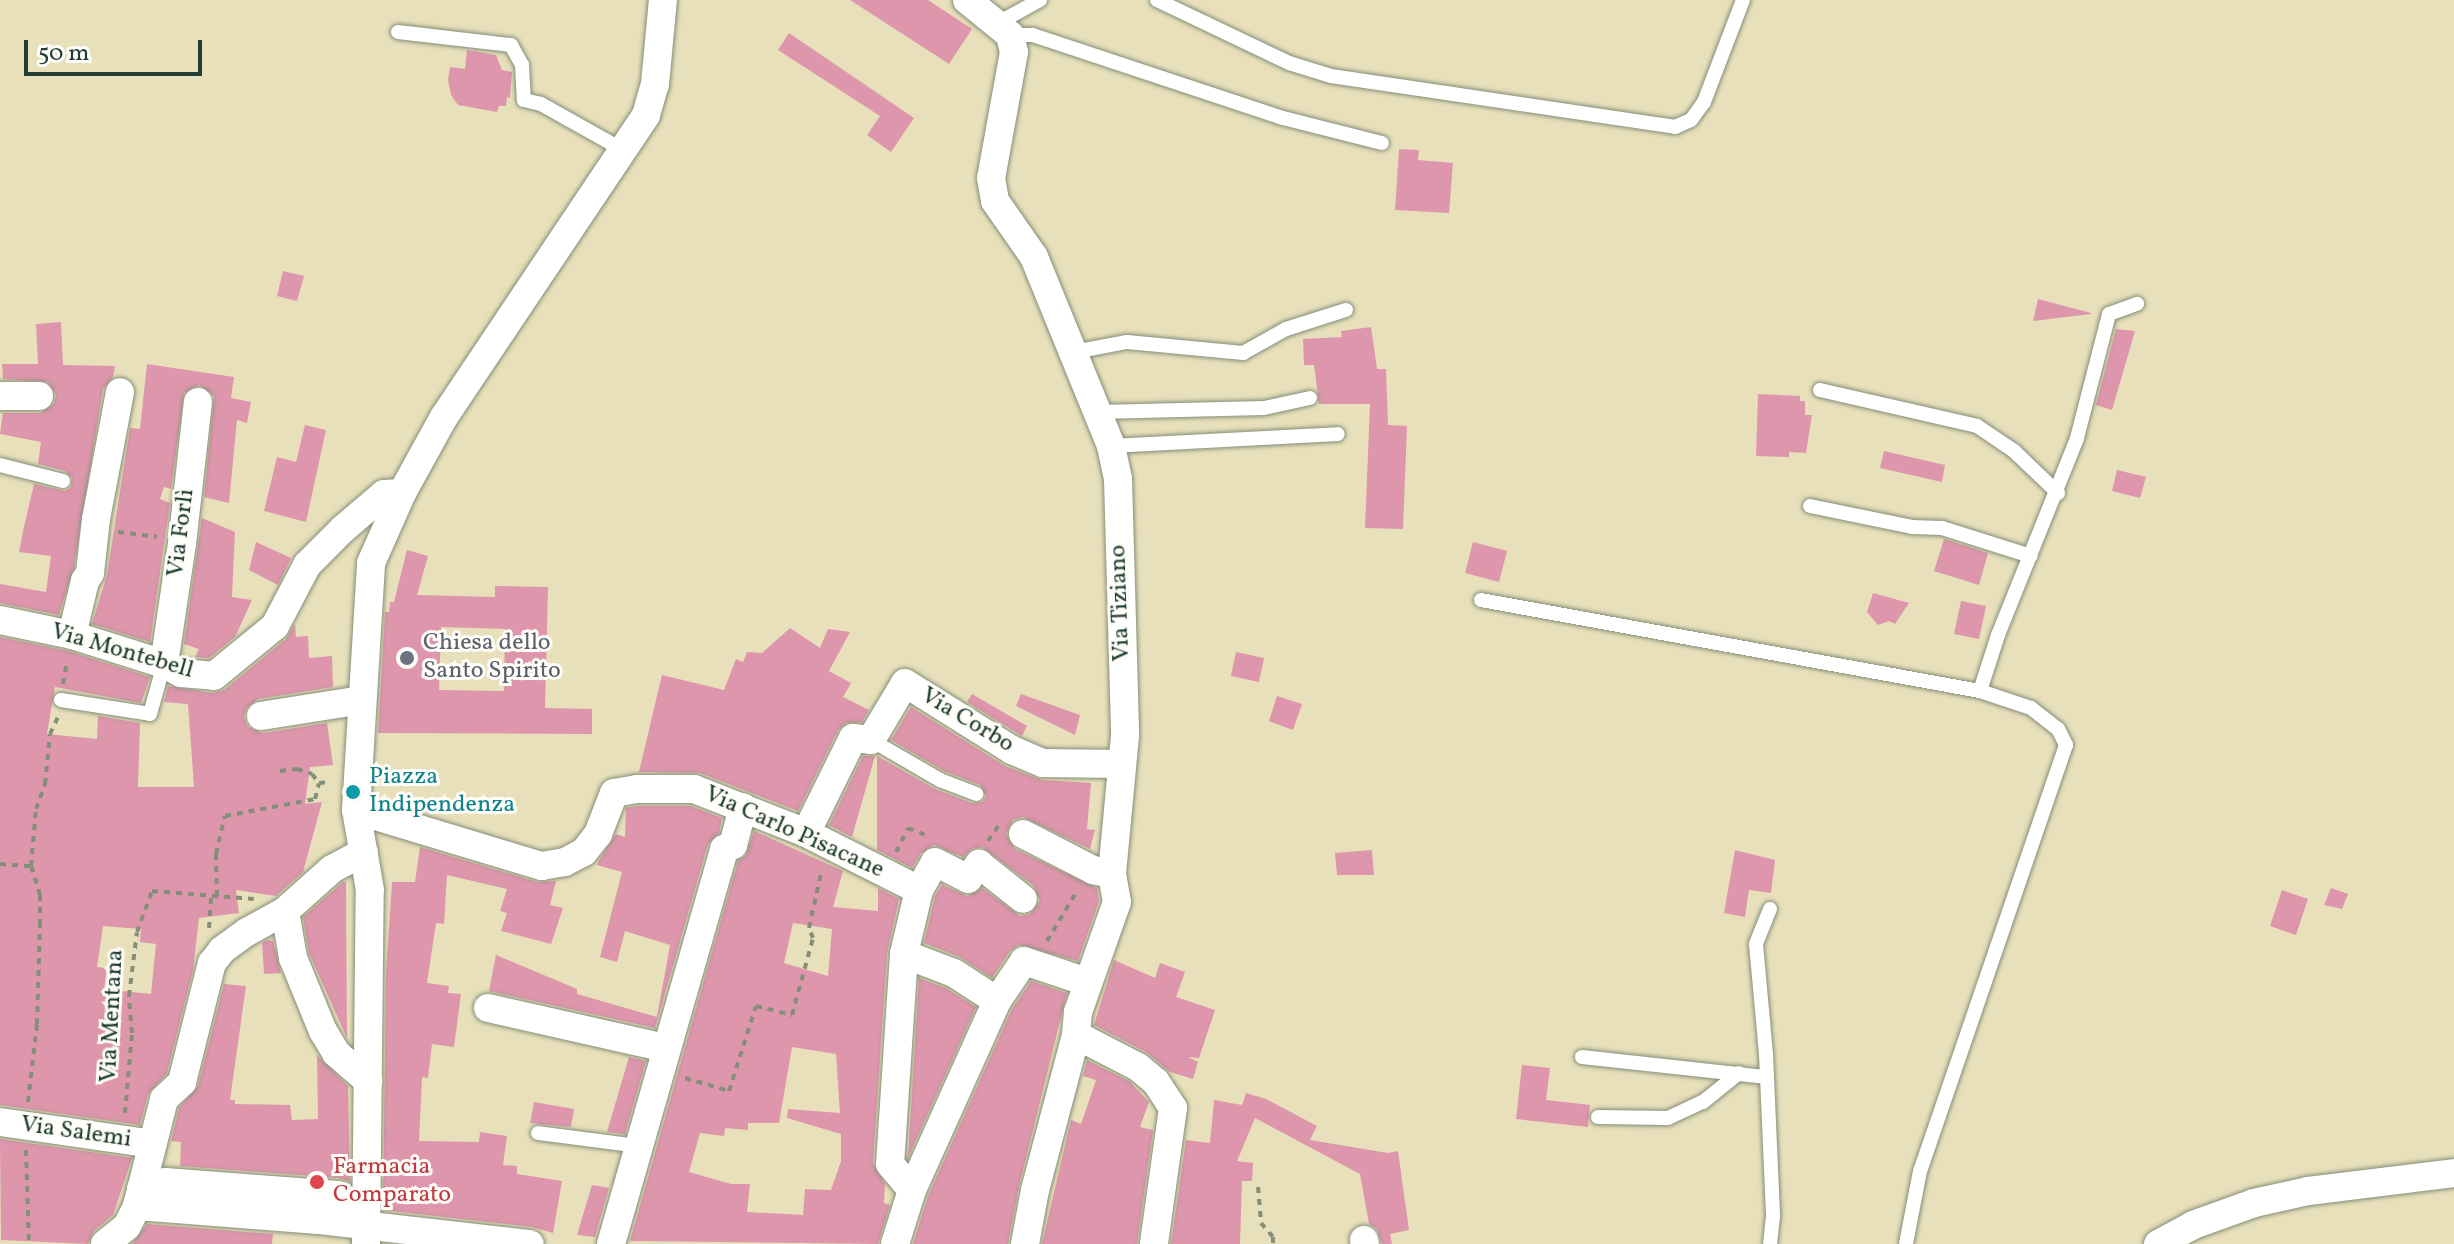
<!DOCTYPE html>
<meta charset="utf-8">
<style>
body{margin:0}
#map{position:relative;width:2454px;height:1244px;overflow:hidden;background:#e8e0bb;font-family:Vollkorn,serif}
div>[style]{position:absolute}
.building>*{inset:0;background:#dd96ac}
.path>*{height:4px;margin-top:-2px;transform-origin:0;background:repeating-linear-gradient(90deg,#848e78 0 6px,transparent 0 12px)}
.roads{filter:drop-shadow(0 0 2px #848e78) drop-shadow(0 0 2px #848e78)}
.service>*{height:14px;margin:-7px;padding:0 7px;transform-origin:7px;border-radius:7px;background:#fff}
.minor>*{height:28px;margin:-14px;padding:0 14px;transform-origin:14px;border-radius:14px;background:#fff}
.dots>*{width:22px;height:22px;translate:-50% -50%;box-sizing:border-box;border:4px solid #fdfcf7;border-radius:50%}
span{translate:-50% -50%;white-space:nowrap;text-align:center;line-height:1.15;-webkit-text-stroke:6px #fdfcf7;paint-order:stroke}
.street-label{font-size:24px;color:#1f3d34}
.worship-label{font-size:24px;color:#5b616d}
.left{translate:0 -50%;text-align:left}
.culture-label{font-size:24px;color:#0d838f}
.health-label{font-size:24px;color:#be3a42}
.scale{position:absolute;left:24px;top:40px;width:178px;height:36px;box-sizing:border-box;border:4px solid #1f3d34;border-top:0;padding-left:10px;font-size:24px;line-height:28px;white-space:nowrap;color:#1f3d34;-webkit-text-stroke:6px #fdfcf7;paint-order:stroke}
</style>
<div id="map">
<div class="building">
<div style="clip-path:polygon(850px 0,928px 0,972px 29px,949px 64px)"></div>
<div style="clip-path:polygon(789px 33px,914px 118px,891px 152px,867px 135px,880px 116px,778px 50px)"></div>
<div style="clip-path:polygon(467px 50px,496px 55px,502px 70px,512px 72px,510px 98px,507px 97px,506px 106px,499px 106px,497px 112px,458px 105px,451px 95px,448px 80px,450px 67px,465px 69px)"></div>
<div style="clip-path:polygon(1399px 149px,1419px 150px,1418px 160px,1453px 163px,1449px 213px,1395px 210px)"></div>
<div style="clip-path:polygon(283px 271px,304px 276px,297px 301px,277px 296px)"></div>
<div style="clip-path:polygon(2038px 299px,2091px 313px,2091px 314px,2033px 321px)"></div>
<div style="clip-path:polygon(61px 322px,63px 365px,115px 366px,113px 377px,103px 389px,74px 567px,59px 615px,0 603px,0 584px,46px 592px,51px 556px,19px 552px,23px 531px,34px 484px,65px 491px,71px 487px,72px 478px,65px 471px,38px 464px,41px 442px,0 434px,3px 413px,40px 413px,54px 404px,56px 395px,48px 382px,3px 379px,2px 364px,38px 364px,36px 324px)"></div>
<div style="clip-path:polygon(1371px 327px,1377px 369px,1386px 369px,1388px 425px,1407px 426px,1403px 529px,1365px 528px,1370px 404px,1319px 404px,1314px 365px,1304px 365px,1303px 339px,1342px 337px,1341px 331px)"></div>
<div style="clip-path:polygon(2116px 329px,2135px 331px,2112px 410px,2096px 405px)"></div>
<div style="clip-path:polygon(147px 364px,234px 377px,231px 398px,251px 402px,247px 423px,237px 420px,229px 503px,204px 497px,214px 396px,199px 385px,184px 393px,171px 489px,164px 487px,160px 499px,170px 503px,150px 642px,92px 624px,107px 575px,130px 428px,140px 429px)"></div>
<div style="clip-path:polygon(1758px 394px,1800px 396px,1800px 401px,1805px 401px,1805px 415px,1812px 415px,1806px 453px,1789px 452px,1789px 457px,1756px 456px)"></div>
<div style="clip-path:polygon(305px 425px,326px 430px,306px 522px,264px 511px,277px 457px,296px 462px)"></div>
<div style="clip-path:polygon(1884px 451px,1945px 465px,1942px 482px,1880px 468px)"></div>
<div style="clip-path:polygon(2117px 470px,2146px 477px,2140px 498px,2112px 491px)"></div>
<div style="clip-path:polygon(202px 518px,235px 532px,232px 597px,252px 600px,235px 637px,209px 658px,195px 657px,199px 649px,184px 644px)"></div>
<div style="clip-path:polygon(1944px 539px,1988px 553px,1979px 585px,1934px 571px)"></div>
<div style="clip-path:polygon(256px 542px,291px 558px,278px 585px,249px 570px)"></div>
<div style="clip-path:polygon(1473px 542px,1507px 551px,1499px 582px,1465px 573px)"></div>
<div style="clip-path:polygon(evenodd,407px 550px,428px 556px,417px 595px,495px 597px,495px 586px,548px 587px,545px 708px,592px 709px,592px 734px,378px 733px,385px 612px,389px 612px,390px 602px,394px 602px,407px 550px,441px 627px,505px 629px,504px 691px,439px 690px,441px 627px)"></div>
<div style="clip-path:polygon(1873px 593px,1909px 603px,1895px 624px,1889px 621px,1878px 625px,1867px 612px)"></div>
<div style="clip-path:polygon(1961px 601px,1986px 606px,1979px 639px,1954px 634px)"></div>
<div style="clip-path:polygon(evenodd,295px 624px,296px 637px,308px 636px,309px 658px,332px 656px,333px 687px,258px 699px,246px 709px,244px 718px,248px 727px,263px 733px,327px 723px,333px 765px,310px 767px,305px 804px,322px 802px,303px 872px,276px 896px,236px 890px,239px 913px,199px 918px,193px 970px,167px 1073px,148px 1094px,140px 1125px,0 1105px,0 637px,68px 651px,150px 677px,141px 703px,55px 687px,47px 734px,97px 739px,98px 716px,140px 723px,138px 787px,194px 787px,188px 704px,164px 702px,168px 686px,212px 693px,224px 690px,286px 639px,295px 624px,103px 926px,141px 929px,140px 942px,156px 944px,151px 994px,104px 989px,107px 968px,97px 967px,103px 926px)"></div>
<div style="clip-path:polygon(790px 628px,820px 648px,828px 629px,850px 632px,829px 671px,851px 683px,843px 697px,869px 710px,862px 722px,846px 723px,838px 730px,798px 811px,700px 773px,639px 772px,662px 675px,724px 690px,736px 659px,743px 662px,747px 652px,762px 653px)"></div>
<div style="clip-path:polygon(1236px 652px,1264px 658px,1259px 682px,1231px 676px)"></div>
<div style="clip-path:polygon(972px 694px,1027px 726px,1022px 736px,967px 702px)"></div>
<div style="clip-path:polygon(1021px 694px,1080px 715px,1075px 735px,1016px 706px)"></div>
<div style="clip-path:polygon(1277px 696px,1302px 704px,1293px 730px,1269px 721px)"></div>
<div style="clip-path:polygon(911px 707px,1005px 766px,1042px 780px,1091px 783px,1087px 829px,1095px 830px,1090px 849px,1023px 817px,1013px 820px,1006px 834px,1015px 849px,1097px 888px,1099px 901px,1078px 961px,1019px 945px,1010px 951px,992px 978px,960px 957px,924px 943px,935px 896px,942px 885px,967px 896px,982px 888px,1020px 916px,1030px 914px,1040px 901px,1034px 886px,982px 847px,972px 849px,963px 857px,934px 845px,921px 853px,912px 868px,877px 850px,877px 756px,935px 789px,972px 803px,982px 802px,986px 797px,980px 785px,944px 771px,891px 740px)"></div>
<div style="clip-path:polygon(863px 756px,875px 756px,852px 837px,829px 825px)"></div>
<div style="clip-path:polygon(638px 806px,691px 806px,722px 818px,719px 833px,708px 844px,655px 1028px,489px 991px,496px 955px,577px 989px,577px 994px,657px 1017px,670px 945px,625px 931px,617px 962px,600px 957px,622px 872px,597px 865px,598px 862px,616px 834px,625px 837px,626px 808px)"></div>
<div style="clip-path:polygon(evenodd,754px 831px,843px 871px,833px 907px,878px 911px,878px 888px,899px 899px,887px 953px,873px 1163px,885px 1184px,884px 1203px,890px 1205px,878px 1244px,630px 1241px,738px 861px,746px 855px,754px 831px,793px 923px,832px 929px,828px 976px,784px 963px,793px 923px,754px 831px,792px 1047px,836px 1054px,840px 1113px,788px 1109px,787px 1118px,841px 1134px,841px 1161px,831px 1190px,805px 1189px,803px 1215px,747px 1212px,750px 1184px,731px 1184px,689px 1172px,700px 1133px,724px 1136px,725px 1128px,748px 1130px,748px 1123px,779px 1123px,792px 1047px)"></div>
<div style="clip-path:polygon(420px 847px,537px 882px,556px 881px,550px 905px,563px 908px,551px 944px,501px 931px,507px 913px,500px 911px,507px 889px,447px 875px,444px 924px,436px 923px,427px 983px,449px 986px,448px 993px,461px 994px,454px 1047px,432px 1044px,428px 1078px,422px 1077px,419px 1141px,479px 1142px,480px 1132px,507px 1136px,503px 1165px,517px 1166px,517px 1174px,562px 1181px,553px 1233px,532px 1227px,383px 1210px,386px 973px,392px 882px,415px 882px)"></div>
<div style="clip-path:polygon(1372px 850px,1374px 875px,1337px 875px,1335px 853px)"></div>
<div style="clip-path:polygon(1735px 850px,1775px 860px,1771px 893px,1749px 890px,1745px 917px,1724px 913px)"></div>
<div style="clip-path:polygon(343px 882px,346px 882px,347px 1038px,309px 953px,303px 917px)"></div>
<div style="clip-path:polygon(2331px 888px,2348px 894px,2342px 909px,2324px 905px)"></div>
<div style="clip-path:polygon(2282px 890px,2308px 899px,2296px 935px,2270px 926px)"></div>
<div style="clip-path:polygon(267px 940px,273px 941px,281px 973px,264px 974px,262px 943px)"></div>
<div style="clip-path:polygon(1114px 960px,1155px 978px,1160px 963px,1185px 972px,1176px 997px,1215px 1010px,1199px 1058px,1188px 1057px,1198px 1062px,1193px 1079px,1170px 1072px,1146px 1052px,1094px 1025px)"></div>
<div style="clip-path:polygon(919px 978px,946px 988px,976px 1007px,908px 1158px)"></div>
<div style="clip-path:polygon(1031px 981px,1067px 993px,1019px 1186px,1008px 1244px,913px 1244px,928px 1196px,1012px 1009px)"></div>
<div style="clip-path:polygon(224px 984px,246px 986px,230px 1100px,235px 1100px,235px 1104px,290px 1105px,292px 1120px,318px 1119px,317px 1055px,348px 1086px,350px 1182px,339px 1178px,180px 1166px,181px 1142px,171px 1141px,179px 1108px,198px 1086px)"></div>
<div style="clip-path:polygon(629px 1057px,646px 1061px,625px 1134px,607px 1132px)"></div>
<div style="clip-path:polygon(1087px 1060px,1129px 1081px,1149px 1102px,1140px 1127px,1153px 1130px,1137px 1244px,1042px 1244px,1071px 1120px,1081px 1124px,1096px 1080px,1083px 1076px)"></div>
<div style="clip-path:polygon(1522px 1065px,1550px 1068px,1546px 1100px,1590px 1105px,1588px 1127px,1516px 1119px)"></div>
<div style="clip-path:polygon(1246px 1093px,1266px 1099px,1317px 1126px,1310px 1140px,1388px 1153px,1398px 1151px,1409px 1230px,1390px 1234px,1392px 1244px,1382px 1244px,1377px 1229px,1369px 1224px,1360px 1174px,1255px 1118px,1237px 1161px,1253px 1163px,1252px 1181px,1242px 1181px,1240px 1244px,1171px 1244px,1186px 1140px,1210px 1143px,1214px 1100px,1242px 1105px)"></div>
<div style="clip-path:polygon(534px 1102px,574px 1109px,571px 1127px,530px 1123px)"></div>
<div style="clip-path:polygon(0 1139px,132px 1158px,113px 1215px,94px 1231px,88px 1244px,1px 1240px)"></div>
<div style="clip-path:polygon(592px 1185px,609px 1188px,595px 1237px,577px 1235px)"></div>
<div style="clip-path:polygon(147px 1224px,273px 1234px,272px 1244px,132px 1244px)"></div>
</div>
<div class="path">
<div style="left:118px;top:532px;width:39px;rotate:7deg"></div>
<div style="left:63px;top:684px;width:23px;rotate:-80deg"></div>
<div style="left:280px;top:771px;width:17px;rotate:-7deg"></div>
<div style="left:297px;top:769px;width:16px;rotate:18deg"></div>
<div style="left:312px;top:774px;width:11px;rotate:52deg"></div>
<div style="left:319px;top:783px;width:12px;rotate:-5deg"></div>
<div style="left:988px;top:841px;width:18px;rotate:-56deg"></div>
<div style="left:896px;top:852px;width:27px;rotate:-63deg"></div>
<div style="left:908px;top:828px;width:24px;rotate:22deg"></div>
<div style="left:0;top:864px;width:31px;rotate:4deg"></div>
<div style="left:217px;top:896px;width:42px;rotate:-91.4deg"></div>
<div style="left:216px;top:854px;width:39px;rotate:-77deg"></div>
<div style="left:225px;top:816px;width:92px;rotate:-10.7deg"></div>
<div style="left:315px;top:799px;width:16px;rotate:-76deg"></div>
<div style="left:209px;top:928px;width:32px;rotate:-86deg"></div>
<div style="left:1047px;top:941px;width:58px;rotate:-59deg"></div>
<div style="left:685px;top:1078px;width:46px;rotate:16.5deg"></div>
<div style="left:729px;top:1091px;width:89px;rotate:-72.4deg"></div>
<div style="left:756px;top:1006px;width:37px;rotate:14deg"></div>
<div style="left:792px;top:1015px;width:80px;rotate:-74.7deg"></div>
<div style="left:813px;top:938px;width:11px;rotate:-112deg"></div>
<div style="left:809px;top:928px;width:60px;rotate:-77.6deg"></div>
<div style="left:28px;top:1102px;width:79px;rotate:-83.4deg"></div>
<div style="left:37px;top:1024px;width:99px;rotate:-88.3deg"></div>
<div style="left:40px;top:925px;width:30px;rotate:-90deg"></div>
<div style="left:40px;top:895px;width:30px;rotate:-107deg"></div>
<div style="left:31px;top:866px;width:57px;rotate:-85deg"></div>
<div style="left:36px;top:809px;width:27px;rotate:-70deg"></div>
<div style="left:45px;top:784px;width:50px;rotate:-84.3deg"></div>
<div style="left:50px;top:734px;width:19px;rotate:-65deg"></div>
<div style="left:125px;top:1113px;width:80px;rotate:-85deg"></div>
<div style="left:132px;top:1033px;width:37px;rotate:-95deg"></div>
<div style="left:129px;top:996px;width:64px;rotate:-82.9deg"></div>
<div style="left:137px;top:932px;width:44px;rotate:-69.9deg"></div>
<div style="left:152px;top:891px;width:102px;rotate:4.5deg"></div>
<div style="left:26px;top:1150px;width:94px;rotate:88.2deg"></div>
<div style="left:1258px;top:1187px;width:36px;rotate:85deg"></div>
<div style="left:1261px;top:1223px;width:18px;rotate:49deg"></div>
<div style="left:1273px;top:1237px;width:7px;rotate:90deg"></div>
</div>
<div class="roads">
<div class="service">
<div style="left:1157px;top:0;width:146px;rotate:25.5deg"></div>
<div style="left:1289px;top:63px;width:44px;rotate:17.2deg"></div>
<div style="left:1331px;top:76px;width:348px;rotate:8.4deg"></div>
<div style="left:1675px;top:127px;width:17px;rotate:-24deg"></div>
<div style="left:1691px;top:120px;width:22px;rotate:-54deg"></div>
<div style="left:1704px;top:102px;width:109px;rotate:-69.1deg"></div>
<div style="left:998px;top:23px;width:48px;rotate:-28.7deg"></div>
<div style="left:398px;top:32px;width:114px;rotate:6.6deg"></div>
<div style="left:511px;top:45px;width:23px;rotate:61deg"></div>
<div style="left:522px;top:65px;width:35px;rotate:87deg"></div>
<div style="left:524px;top:100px;width:17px;rotate:13deg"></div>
<div style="left:541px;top:104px;width:94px;rotate:29.3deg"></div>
<div style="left:1010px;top:35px;width:23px"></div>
<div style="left:1033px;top:35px;width:263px;rotate:18.4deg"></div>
<div style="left:1283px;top:118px;width:102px;rotate:14.2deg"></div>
<div style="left:1074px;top:352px;width:54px;rotate:-10.7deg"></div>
<div style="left:1127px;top:342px;width:117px;rotate:5.4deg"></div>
<div style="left:1243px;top:353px;width:49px;rotate:-29.2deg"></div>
<div style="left:1286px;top:329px;width:63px;rotate:-17.6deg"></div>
<div style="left:1820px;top:390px;width:161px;rotate:12.9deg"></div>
<div style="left:1977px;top:426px;width:45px;rotate:34deg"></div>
<div style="left:2014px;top:451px;width:61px;rotate:43.7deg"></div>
<div style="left:1098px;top:412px;width:166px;rotate:-1.4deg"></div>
<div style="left:1264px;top:408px;width:47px;rotate:-12.3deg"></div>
<div style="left:1111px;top:446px;width:227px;rotate:-3deg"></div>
<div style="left:0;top:465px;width:65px;rotate:14.3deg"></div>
<div style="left:1810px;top:506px;width:104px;rotate:11.6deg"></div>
<div style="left:1912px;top:527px;width:30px;rotate:2deg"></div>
<div style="left:1942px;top:528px;width:93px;rotate:17.5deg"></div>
<div style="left:1481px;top:600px;width:507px;rotate:10.34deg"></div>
<div style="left:1980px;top:691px;width:54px;rotate:18.4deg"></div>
<div style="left:2031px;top:708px;width:34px;rotate:38deg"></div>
<div style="left:2058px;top:729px;width:18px;rotate:63deg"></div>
<div style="left:2066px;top:745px;width:450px;rotate:108.9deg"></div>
<div style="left:1920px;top:1171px;width:74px;rotate:100.9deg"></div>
<div style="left:1980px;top:691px;width:59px;rotate:-72.2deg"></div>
<div style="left:1998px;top:635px;width:212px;rotate:-68.1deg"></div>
<div style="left:2077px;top:438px;width:128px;rotate:-75.5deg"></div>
<div style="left:2109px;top:314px;width:30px;rotate:-20deg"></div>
<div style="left:61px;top:700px;width:90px;rotate:8.9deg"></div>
<div style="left:150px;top:714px;width:52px;rotate:-74.4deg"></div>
<div style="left:871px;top:740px;width:80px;rotate:30.1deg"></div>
<div style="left:940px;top:780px;width:39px;rotate:21deg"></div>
<div style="left:1770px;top:909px;width:38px;rotate:112deg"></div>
<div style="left:1756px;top:944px;width:110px;rotate:84.8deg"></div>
<div style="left:1766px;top:1054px;width:162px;rotate:87.5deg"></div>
<div style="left:1773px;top:1216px;width:28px;rotate:96deg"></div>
<div style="left:1582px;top:1057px;width:186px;rotate:6.2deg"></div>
<div style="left:1598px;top:1117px;width:70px;rotate:0.8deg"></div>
<div style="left:1668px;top:1118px;width:38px;rotate:-25deg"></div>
<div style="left:1703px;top:1102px;width:46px;rotate:-38.9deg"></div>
<div style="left:538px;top:1133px;width:101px;rotate:7.4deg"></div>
</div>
<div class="minor">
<div style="left:967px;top:0;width:55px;rotate:39.1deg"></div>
<div style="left:1010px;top:35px;width:17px;rotate:77deg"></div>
<div style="left:1014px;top:52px;width:128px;rotate:100.3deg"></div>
<div style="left:991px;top:178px;width:23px;rotate:80deg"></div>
<div style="left:995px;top:201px;width:68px;rotate:55.1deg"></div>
<div style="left:1034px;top:257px;width:204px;rotate:67.8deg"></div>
<div style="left:1111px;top:446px;width:34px;rotate:78deg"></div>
<div style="left:1118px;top:479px;width:257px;rotate:88.4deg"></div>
<div style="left:1125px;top:736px;width:139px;rotate:95.4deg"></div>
<div style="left:1112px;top:874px;width:28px;rotate:80deg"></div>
<div style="left:1117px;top:902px;width:117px;rotate:109.5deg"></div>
<div style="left:1078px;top:1012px;width:23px;rotate:95deg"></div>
<div style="left:1076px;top:1035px;width:160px;rotate:104.8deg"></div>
<div style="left:1035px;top:1190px;width:55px;rotate:100.5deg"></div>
<div style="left:0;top:396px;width:39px"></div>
<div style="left:0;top:620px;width:74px;rotate:11.8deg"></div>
<div style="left:72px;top:635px;width:96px;rotate:17.5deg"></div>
<div style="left:164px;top:664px;width:19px;rotate:28deg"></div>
<div style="left:181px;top:673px;width:33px;rotate:5deg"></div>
<div style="left:214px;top:676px;width:79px;rotate:-39.3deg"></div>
<div style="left:275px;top:626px;width:69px;rotate:-62.3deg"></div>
<div style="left:307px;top:565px;width:51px;rotate:-45deg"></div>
<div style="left:343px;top:529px;width:54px;rotate:-40.5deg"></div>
<div style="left:384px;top:494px;width:18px;rotate:-3deg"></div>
<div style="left:72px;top:635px;width:56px;rotate:-76.5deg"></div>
<div style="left:85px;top:581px;width:9px;rotate:-58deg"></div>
<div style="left:90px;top:573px;width:54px;rotate:-83.7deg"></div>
<div style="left:96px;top:519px;width:129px;rotate:-79.3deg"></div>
<div style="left:164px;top:664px;width:121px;rotate:-81.5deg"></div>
<div style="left:182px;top:544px;width:143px;rotate:-83.6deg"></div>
<div style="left:261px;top:716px;width:102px;rotate:-9deg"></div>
<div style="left:356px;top:810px;width:194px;rotate:16.8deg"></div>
<div style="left:542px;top:866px;width:23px;rotate:-10deg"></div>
<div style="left:565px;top:862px;width:21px;rotate:-28deg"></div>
<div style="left:584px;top:852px;width:23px;rotate:-52deg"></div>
<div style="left:598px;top:834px;width:44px;rotate:-68.7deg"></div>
<div style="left:614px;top:793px;width:23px;rotate:-10deg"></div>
<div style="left:637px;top:789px;width:57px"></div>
<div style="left:694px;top:789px;width:120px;rotate:21.4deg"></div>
<div style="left:806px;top:833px;width:127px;rotate:26.8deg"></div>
<div style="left:919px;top:890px;width:66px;rotate:103.2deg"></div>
<div style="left:904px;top:954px;width:210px;rotate:93.8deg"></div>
<div style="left:890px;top:1164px;width:34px;rotate:50deg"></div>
<div style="left:806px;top:833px;width:106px;rotate:-63.7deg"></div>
<div style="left:853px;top:738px;width:18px;rotate:6deg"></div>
<div style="left:871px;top:740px;width:66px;rotate:-59.2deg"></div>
<div style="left:905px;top:683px;width:126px;rotate:32.1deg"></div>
<div style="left:1012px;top:750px;width:34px;rotate:23deg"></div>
<div style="left:1043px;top:763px;width:79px;rotate:0.7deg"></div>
<div style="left:1023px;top:834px;width:79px;rotate:27.2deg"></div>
<div style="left:1093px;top:870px;width:19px;rotate:12deg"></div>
<div style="left:919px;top:890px;width:32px;rotate:-60deg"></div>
<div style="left:935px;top:862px;width:37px;rotate:27deg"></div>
<div style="left:968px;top:879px;width:19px;rotate:-54deg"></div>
<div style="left:979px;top:864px;width:56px;rotate:38.5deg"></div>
<div style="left:285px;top:911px;width:48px;rotate:80.3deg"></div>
<div style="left:293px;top:958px;width:79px;rotate:67.7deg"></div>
<div style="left:323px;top:1031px;width:26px;rotate:59deg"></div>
<div style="left:336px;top:1053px;width:43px;rotate:41.2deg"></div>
<div style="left:904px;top:954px;width:53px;rotate:20.8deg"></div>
<div style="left:954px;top:973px;width:51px;rotate:33.1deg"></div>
<div style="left:488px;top:1008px;width:182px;rotate:12.7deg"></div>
<div style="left:1076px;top:1035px;width:70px;rotate:27.3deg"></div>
<div style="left:1138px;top:1067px;width:23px;rotate:40deg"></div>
<div style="left:1156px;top:1082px;width:31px;rotate:57deg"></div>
<div style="left:1173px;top:1108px;width:137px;rotate:98deg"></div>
<div style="left:0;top:1122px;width:154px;rotate:8.2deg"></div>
<div style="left:141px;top:1189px;width:25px;rotate:-16deg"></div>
<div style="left:165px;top:1182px;width:173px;rotate:4.3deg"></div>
<div style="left:338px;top:1195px;width:31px;rotate:29deg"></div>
<div style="left:137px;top:1206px;width:182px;rotate:4.4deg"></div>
<div style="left:318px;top:1220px;width:213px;rotate:6.5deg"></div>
<div style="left:1364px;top:1240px;width:4px;rotate:76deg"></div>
<div style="left:105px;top:1244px;width:28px;rotate:-39deg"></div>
<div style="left:127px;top:1226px;width:22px;rotate:-63deg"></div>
<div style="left:137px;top:1206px;width:110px;rotate:-75.8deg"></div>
<div style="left:164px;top:1099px;width:25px;rotate:-43deg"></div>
<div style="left:182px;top:1082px;width:123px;rotate:-75.9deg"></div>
<div style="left:212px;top:963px;width:16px;rotate:-52deg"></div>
<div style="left:222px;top:950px;width:31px;rotate:-36deg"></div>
<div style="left:247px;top:932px;width:43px;rotate:-28.9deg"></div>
<div style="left:285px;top:911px;width:63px;rotate:-41.8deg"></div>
<div style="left:332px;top:869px;width:36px;rotate:-28deg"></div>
<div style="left:366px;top:1244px;width:354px;rotate:-89.4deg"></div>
<div style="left:370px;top:890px;width:81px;rotate:-99.9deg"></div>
<div style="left:356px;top:810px;width:247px;rotate:-86.5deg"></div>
<div style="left:371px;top:563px;width:77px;rotate:-66.1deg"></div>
<div style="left:402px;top:493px;width:87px;rotate:-61.1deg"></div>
<div style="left:444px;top:417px;width:363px;rotate:-56.2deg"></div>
<div style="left:646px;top:115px;width:32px;rotate:-74deg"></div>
<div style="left:655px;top:84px;width:84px;rotate:-84.6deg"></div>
<div style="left:611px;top:1244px;width:411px;rotate:-74deg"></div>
<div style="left:724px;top:849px;width:10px;rotate:-24deg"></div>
<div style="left:733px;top:845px;width:39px;rotate:-75deg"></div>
<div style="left:895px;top:1244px;width:57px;rotate:-72.5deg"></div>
<div style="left:912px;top:1190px;width:207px;rotate:-65.8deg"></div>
<div style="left:997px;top:1001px;width:48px;rotate:-56deg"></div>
<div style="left:1024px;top:961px;width:66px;rotate:18.4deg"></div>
<div style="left:2158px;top:1244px;width:40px;rotate:-28deg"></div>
<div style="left:2193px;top:1225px;width:65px;rotate:-19.8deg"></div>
<div style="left:2254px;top:1203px;width:55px;rotate:-12.5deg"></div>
<div style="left:2308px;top:1191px;width:147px;rotate:-7deg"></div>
</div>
</div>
<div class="dots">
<div style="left:407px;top:658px;background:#6b7280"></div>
<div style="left:353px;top:792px;background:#0f9aa8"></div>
<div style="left:317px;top:1182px;background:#e0444e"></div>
</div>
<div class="street-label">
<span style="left:182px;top:533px;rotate:-83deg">Via Forlì</span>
<span style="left:1121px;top:603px;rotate:-92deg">Via Tiziano</span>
<span style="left:122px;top:652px;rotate:16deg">Via Montebell</span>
<span style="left:967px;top:721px;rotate:31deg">Via Corbo</span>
<span style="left:794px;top:833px;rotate:24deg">Via Carlo Pisacane</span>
<span style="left:113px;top:1016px;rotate:-87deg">Via Mentana</span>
<span style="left:76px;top:1133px;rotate:8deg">Via Salemi</span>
</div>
<div class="worship-label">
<span class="left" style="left:423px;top:658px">Chiesa dello<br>Santo Spirito</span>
</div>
<div class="culture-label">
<span class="left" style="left:369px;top:792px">Piazza<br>Indipendenza</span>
</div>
<div class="health-label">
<span class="left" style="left:333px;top:1182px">Farmacia<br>Comparato</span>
</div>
<div class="scale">50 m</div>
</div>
